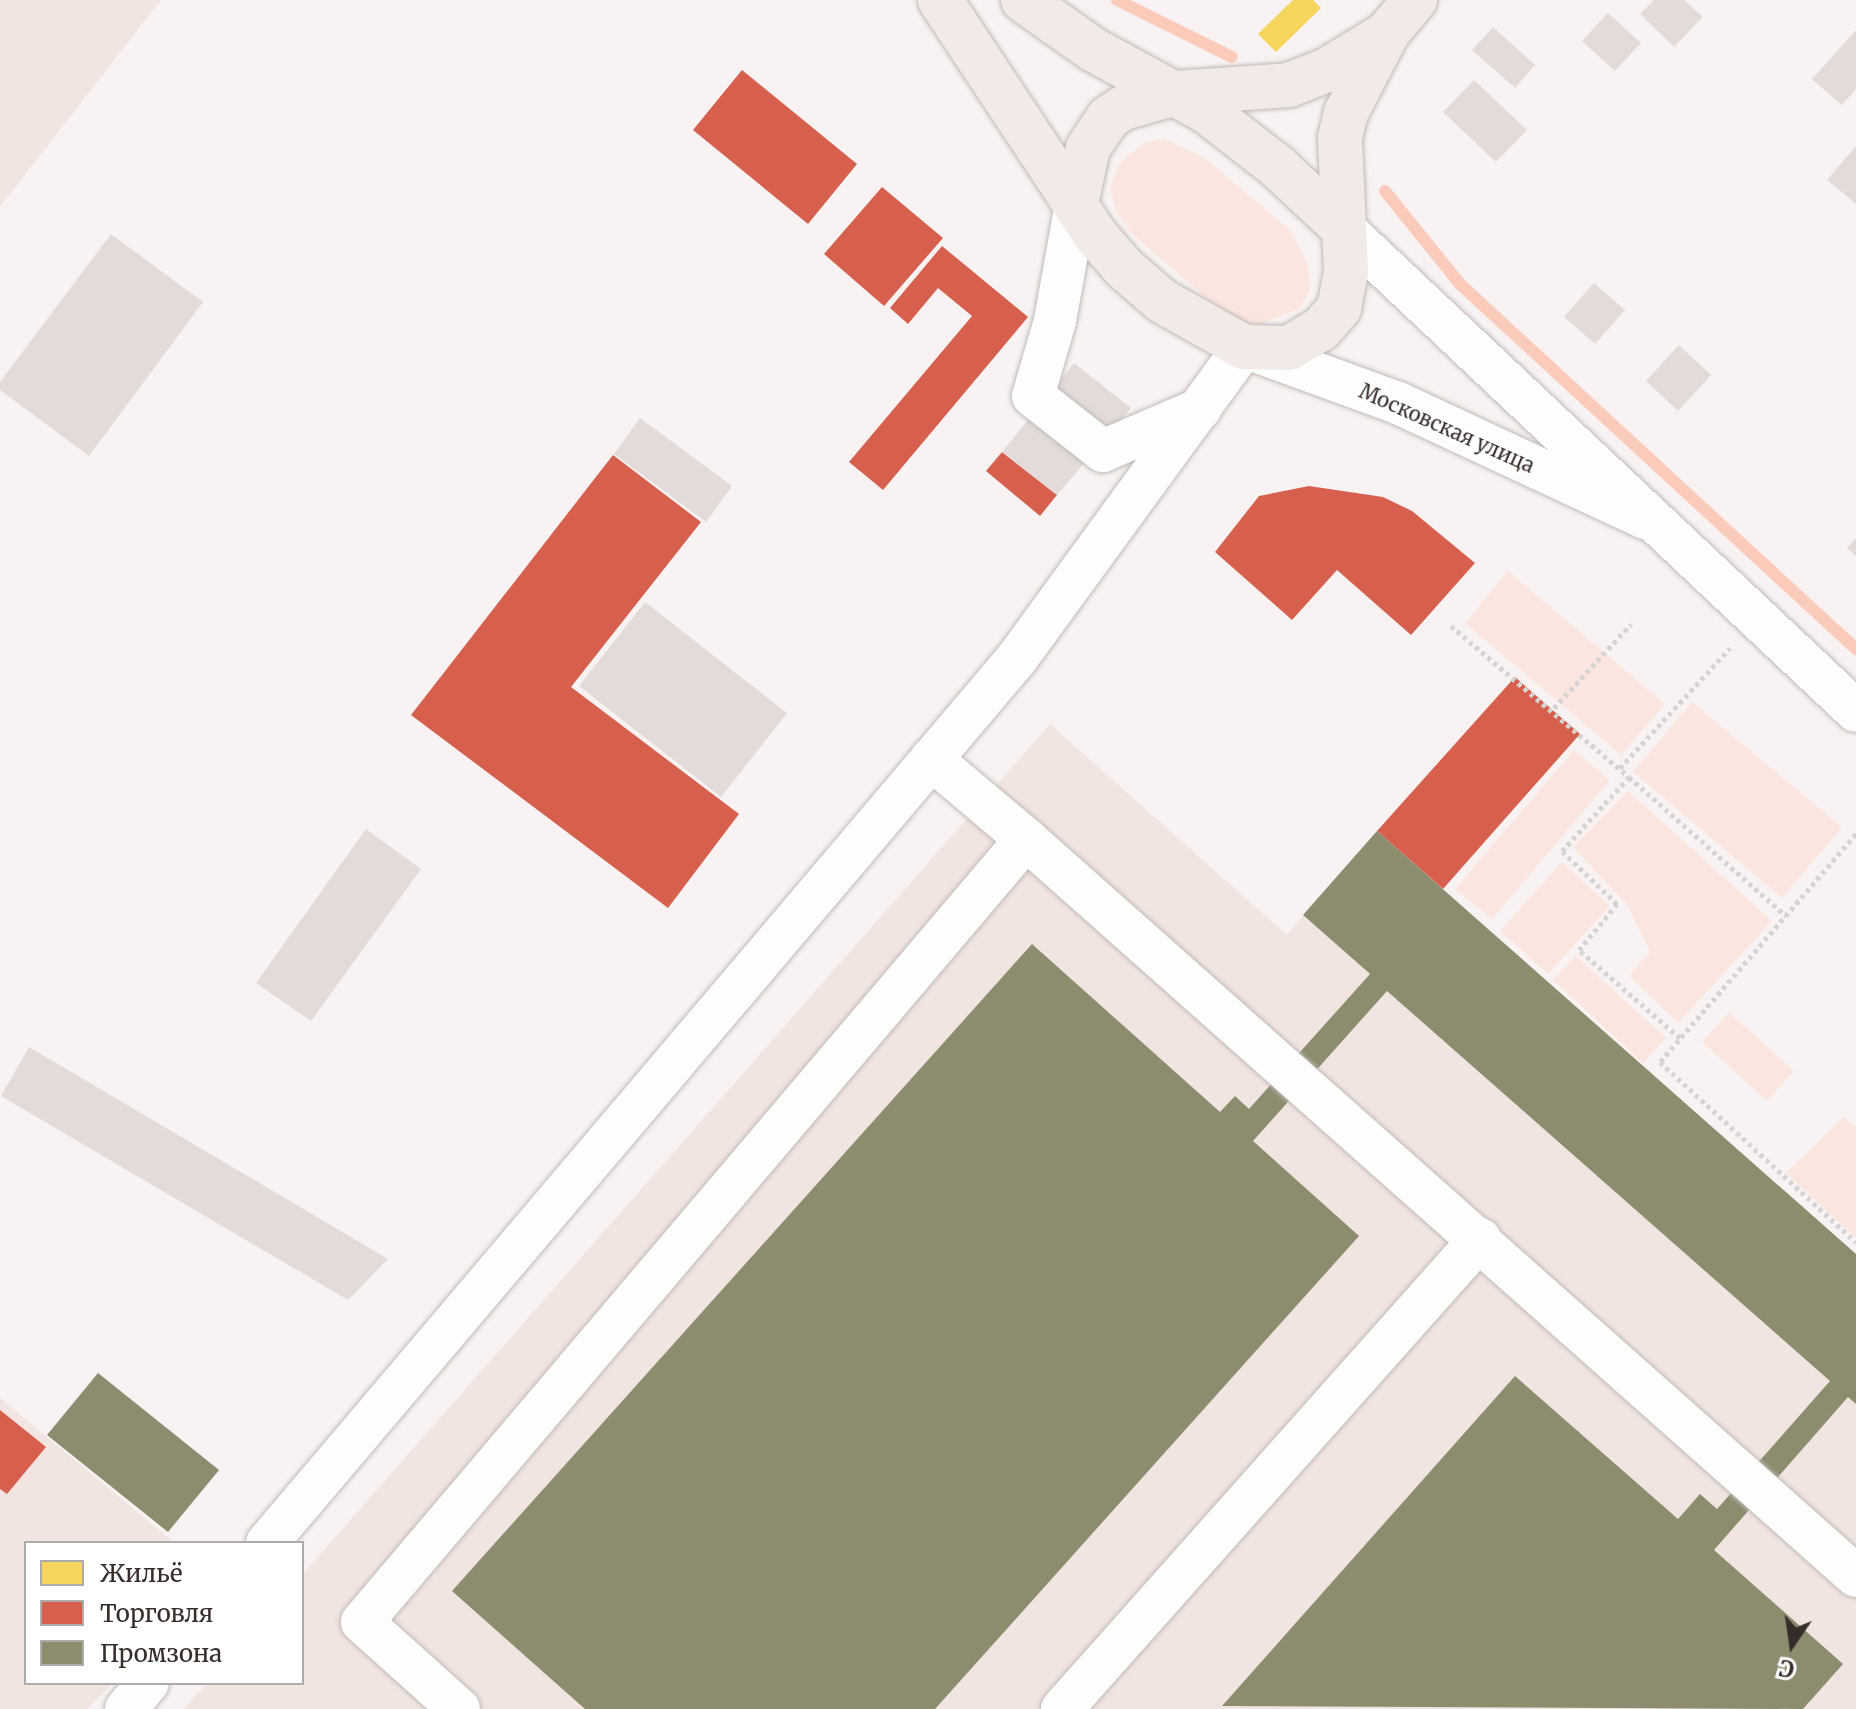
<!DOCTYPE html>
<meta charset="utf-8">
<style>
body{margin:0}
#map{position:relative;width:1856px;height:1709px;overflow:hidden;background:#f8f3f2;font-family:Merriweather,serif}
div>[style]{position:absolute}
.built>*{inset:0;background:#f2e5e1}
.green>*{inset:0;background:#fbe6df}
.homes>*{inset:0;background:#f6d55c}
.shops>*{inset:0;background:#d6604d}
.industry>*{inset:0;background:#8c8c6e}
.stream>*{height:12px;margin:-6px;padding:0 6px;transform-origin:6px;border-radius:6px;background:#facabb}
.building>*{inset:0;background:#e2dbd9}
.path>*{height:5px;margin-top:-2.5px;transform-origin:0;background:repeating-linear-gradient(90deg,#d6d3d3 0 4px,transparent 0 8px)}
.roads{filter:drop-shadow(0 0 2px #c0bab8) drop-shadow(0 0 2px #c0bab8)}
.minor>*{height:42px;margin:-21px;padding:0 21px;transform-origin:21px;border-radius:21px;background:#fefdfd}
.major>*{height:44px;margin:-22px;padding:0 22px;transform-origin:22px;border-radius:22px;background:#f1eae7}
span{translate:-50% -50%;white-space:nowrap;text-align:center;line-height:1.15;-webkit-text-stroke:8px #fff;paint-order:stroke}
.street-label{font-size:20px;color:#362d2a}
.legend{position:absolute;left:24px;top:1541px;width:280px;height:144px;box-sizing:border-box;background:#fff;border:2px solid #afabaa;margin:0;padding:10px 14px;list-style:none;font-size:24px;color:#362d2a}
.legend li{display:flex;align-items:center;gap:16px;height:40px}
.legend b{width:40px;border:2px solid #afabaa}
.north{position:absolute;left:1752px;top:1605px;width:80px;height:80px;-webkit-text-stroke:6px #fff;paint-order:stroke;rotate:193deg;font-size:22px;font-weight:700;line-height:32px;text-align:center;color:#362d2a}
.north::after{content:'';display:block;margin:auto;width:28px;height:36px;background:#362d2a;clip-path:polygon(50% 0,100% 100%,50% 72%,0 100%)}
</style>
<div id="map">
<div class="built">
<div style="clip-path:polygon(0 0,161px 0,0 207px)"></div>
<div style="clip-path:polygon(1050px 724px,1287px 935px,1303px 915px,1503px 1093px,1578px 1008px,1856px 1254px,1856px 1709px,184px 1709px,207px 1683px,302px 1683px,302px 1575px)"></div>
<div style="clip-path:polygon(0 1398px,175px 1543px,26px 1543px,26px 1683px,113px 1683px,87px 1709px,0 1709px)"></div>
</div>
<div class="green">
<div style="clip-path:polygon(1165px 139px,1205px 158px,1290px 230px,1308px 265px,1310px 290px,1300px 308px,1259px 325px,1230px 318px,1134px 236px,1117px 213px,1110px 190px,1118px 165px,1145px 142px)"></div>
<div style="clip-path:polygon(1508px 571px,1665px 704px,1621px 755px,1465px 623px)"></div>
<div style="clip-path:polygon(1692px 702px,1842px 827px,1782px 898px,1633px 772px)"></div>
<div style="clip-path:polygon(1574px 750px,1610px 780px,1492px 919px,1455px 889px)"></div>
<div style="clip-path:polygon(1628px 791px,1772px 921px,1678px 1023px,1629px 976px,1650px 952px,1628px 906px,1573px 847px)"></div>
<div style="clip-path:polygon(1562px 862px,1610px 906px,1548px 974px,1500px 931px)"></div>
<div style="clip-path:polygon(1576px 956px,1666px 1038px,1643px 1063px,1553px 980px)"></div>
<div style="clip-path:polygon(1729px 1012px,1794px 1071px,1767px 1101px,1702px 1042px)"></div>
<div style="clip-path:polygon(1844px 1117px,1856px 1127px,1856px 1238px,1786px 1173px)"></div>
</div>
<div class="homes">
<div style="clip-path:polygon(1293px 0,1313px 0,1321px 8px,1276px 52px,1258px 34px)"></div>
</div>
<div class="shops">
<div style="clip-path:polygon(742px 70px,857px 164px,808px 224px,693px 130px)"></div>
<div style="clip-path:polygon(882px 187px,943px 238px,884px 306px,824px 254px)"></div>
<div style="clip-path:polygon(942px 246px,1028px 317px,883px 490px,849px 462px,972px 316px,938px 288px,908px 324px,890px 308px)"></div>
<div style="clip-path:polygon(1002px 452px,1057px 495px,1040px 516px,986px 471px)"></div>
<div style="clip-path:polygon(613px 455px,701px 522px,571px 687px,739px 814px,668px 908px,411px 715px)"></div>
<div style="clip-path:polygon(1309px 486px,1383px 497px,1412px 511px,1475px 563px,1411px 635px,1337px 570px,1292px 620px,1215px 552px,1259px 496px)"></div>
<div style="clip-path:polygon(1515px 677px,1580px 734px,1443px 889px,1377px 831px)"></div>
<div style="clip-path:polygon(0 1410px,46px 1447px,7px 1494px,0 1489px)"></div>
</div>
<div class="industry">
<div style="clip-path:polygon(1377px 831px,1856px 1254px,1856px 1404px,1848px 1397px,1714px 1550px,1843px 1664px,1803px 1709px,1222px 1706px,1515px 1376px,1678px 1519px,1700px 1494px,1717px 1509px,1830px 1381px,1387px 991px,1253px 1141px,1359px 1236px,935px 1709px,585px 1709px,452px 1591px,1032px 944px,1220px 1112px,1235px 1096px,1249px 1109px,1370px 974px,1303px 915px)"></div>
<div style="clip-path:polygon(98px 1373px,219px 1470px,168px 1532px,47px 1435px)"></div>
</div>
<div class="stream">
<div style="left:1117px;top:0;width:128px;rotate:26.4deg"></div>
<div style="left:1385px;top:191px;width:119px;rotate:51.1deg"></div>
<div style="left:1460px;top:284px;width:539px;rotate:42.67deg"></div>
</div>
<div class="building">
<div style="clip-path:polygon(1654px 0,1684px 0,1703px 17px,1674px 47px,1640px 14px)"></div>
<div style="clip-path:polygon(1608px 13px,1641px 43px,1615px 71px,1582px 41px)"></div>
<div style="clip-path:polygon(1493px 27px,1535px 65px,1515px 88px,1472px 50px)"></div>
<div style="clip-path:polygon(1856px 30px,1856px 89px,1842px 105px,1812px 79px)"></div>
<div style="clip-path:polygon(1474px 80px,1527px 130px,1496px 162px,1443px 112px)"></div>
<div style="clip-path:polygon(1856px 146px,1856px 204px,1827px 180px)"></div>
<div style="clip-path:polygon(111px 234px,203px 302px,89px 456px,0 390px,0 382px)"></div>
<div style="clip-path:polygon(1594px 283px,1625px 310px,1595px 344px,1564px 317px)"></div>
<div style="clip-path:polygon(1679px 345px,1711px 375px,1678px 411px,1646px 381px)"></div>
<div style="clip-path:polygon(1074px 363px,1131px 408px,1057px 495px,1002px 452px)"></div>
<div style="clip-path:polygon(640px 418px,732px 486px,706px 522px,614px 454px)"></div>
<div style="clip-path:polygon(1856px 538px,1856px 556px,1847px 548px)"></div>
<div style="clip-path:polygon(645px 602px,787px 713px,721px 797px,579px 686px)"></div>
<div style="clip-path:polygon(366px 829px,421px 869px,311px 1021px,256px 983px)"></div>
<div style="clip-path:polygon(29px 1047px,388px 1259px,348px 1300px,1px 1096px)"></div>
</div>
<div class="path">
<div style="left:1451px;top:626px;width:233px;rotate:40.3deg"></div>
<div style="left:1554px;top:708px;width:114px;rotate:-47.5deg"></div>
<div style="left:1620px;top:768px;width:163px;rotate:-47.5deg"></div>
<div style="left:1856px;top:834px;width:301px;rotate:130.7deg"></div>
<div style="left:1660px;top:1062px;width:266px;rotate:42.6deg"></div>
<div style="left:1680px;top:1038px;width:134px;rotate:-138.9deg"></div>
<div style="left:1579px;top:950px;width:60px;rotate:-50.4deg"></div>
<div style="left:1617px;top:904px;width:76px;rotate:-136.1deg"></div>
<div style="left:1562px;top:851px;width:100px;rotate:-47.8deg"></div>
<div style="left:1629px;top:777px;width:210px;rotate:41.5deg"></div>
</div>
<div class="roads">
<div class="minor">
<div style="left:1076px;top:204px;width:119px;rotate:100.2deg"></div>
<div style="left:1055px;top:321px;width:78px;rotate:106.3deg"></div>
<div style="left:1033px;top:396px;width:89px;rotate:38.2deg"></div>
<div style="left:1103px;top:451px;width:106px;rotate:-23.4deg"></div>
<div style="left:1344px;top:229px;width:703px;rotate:43.27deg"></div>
<div style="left:931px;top:759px;width:124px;rotate:40.1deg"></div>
<div style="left:267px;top:1543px;width:1161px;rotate:-49.71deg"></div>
<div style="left:1018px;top:657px;width:384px;rotate:-53.9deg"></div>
<div style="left:1244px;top:347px;width:164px;rotate:20deg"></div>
<div style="left:1398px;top:403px;width:272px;rotate:25deg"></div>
<div style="left:126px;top:1709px;width:34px;rotate:-50deg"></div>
<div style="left:459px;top:1709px;width:130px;rotate:-138.1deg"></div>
<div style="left:362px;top:1622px;width:1027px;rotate:-49.7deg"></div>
<div style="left:1026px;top:839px;width:1110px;rotate:41.6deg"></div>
<div style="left:1062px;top:1709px;width:629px;rotate:-48.35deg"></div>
</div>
<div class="major">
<div style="left:940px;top:0;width:284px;rotate:56.5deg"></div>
<div style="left:1097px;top:237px;width:41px;rotate:48.9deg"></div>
<div style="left:1124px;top:268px;width:50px;rotate:41deg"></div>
<div style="left:1162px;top:301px;width:94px;rotate:29.3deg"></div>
<div style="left:1244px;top:347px;width:45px;rotate:1.3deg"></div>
<div style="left:1289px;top:348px;width:37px;rotate:-31deg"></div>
<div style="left:1321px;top:329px;width:28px;rotate:-49deg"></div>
<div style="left:1339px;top:308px;width:37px;rotate:-79deg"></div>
<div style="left:1346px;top:272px;width:134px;rotate:-92.6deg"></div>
<div style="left:1340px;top:138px;width:26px;rotate:-77deg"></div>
<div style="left:1346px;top:113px;width:91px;rotate:-62.6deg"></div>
<div style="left:1388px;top:32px;width:42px;rotate:-49.8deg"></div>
<div style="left:1023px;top:0;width:87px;rotate:35.2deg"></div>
<div style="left:1094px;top:50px;width:128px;rotate:28.6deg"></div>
<div style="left:1206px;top:111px;width:91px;rotate:37.9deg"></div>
<div style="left:1278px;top:167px;width:91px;rotate:43.2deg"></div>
<div style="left:1076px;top:204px;width:57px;rotate:-77.9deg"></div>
<div style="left:1088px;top:148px;width:36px;rotate:-56deg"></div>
<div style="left:1108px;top:118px;width:18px;rotate:-34deg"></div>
<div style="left:1123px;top:108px;width:55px;rotate:-15.8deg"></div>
<div style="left:1176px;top:93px;width:113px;rotate:-4deg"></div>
<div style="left:1289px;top:85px;width:41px;rotate:-21.5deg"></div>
<div style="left:1327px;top:70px;width:69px;rotate:-31.4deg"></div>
</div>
</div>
<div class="street-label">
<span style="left:1447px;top:428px;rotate:24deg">Московская улица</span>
</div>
<ul class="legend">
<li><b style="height:22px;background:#f6d55c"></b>Жильё</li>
<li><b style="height:22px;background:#d6604d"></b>Торговля</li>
<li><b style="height:22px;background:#8c8c6e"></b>Промзона</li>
</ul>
<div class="north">С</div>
</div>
